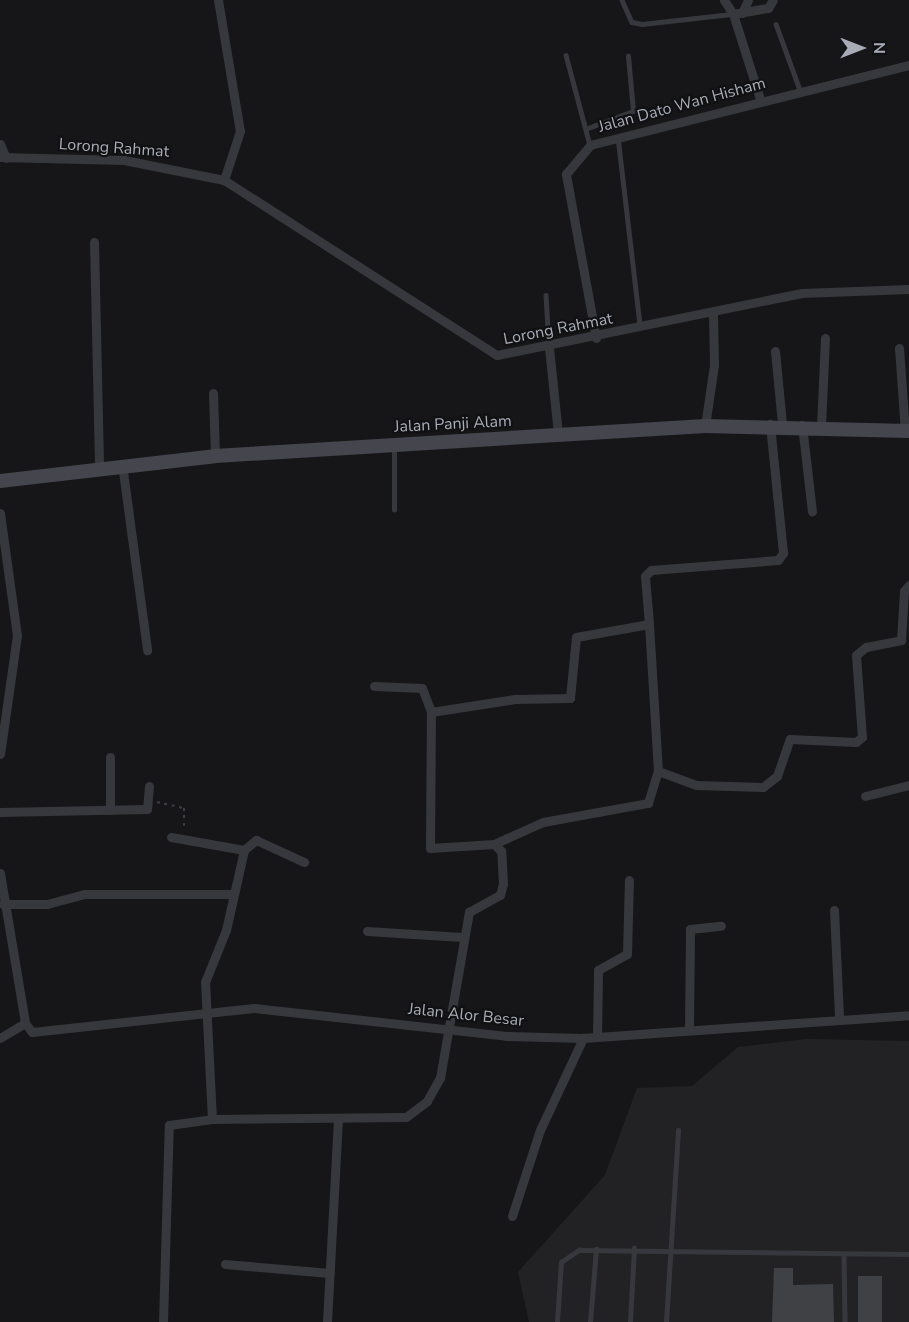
<!DOCTYPE html>
<style>
body{margin:0}
#map{position:relative;width:909px;height:1322px;overflow:hidden;background:#161618;font-family:"Nunito Sans",sans-serif}
div>[style]{position:absolute}
.built>*{inset:0;background:#222225}
.building>*{inset:0;background:#404145}
.path>*{height:2px;margin-top:-1px;transform-origin:0;background:repeating-linear-gradient(90deg,#3d3e44 0 3px,transparent 0 7.5px)}
.service>*{height:4.5px;margin:-2.25px;padding:0 2.25px;transform-origin:2.25px;border-radius:2.25px;background:#37383d}
.minor>*{height:9px;margin:-4.5px;padding:0 4.5px;transform-origin:4.5px;border-radius:4.5px;background:#37383d}
.secondary>*{height:14px;margin:-7px;padding:0 7px;transform-origin:7px;border-radius:7px;background:#45464d}
span{translate:-50% -50%;white-space:nowrap;text-align:center;line-height:1.15;-webkit-text-stroke:4.5px #111113;paint-order:stroke}
.street-label{font-size:16px;color:#a8acb7}
.north{position:absolute;left:831px;top:18px;width:60px;height:60px;-webkit-text-stroke:4px #111113;paint-order:stroke;rotate:90deg;font-size:16px;font-weight:700;line-height:24px;text-align:center;color:#a8acb7}
.north::after{content:'';display:block;margin:auto;width:21px;height:27px;background:#a8acb7;clip-path:polygon(50% 0,100% 100%,50% 72%,0 100%)}
</style>
<div id="map">
<div class="built">
<div style="clip-path:polygon(807px 1039px,909px 1041px,909px 1322px,529px 1322px,518px 1272px,605px 1175px,637px 1088px,692px 1086px,738px 1047px)"></div>
</div>
<div class="building">
<div style="clip-path:polygon(774px 1268px,793px 1268px,793px 1285px,833px 1284px,834px 1322px,772px 1322px)"></div>
<div style="clip-path:polygon(858px 1276px,882px 1276px,882px 1322px,858px 1322px)"></div>
</div>
<div class="path">
<div style="left:157px;top:802px;width:28px;rotate:13deg"></div>
<div style="left:184px;top:808px;width:20px;rotate:90deg"></div>
</div>
<div class="service">
<div style="left:622px;top:0;width:24px;rotate:66deg"></div>
<div style="left:632px;top:22px;width:10px;rotate:11deg"></div>
<div style="left:642px;top:24px;width:92px;rotate:-6.3deg"></div>
<div style="left:776px;top:24px;width:70px;rotate:70deg"></div>
<div style="left:566px;top:55px;width:93px;rotate:75.1deg"></div>
<div style="left:588px;top:128px;width:48px;rotate:-20.7deg"></div>
<div style="left:633px;top:111px;width:55px;rotate:-95.2deg"></div>
<div style="left:618px;top:137px;width:189px;rotate:83.3deg"></div>
<div style="left:546px;top:295px;width:51px;rotate:86.6deg"></div>
<div style="left:394px;top:510px;width:63px;rotate:-90deg"></div>
<div style="left:844px;top:1256px;width:66px;rotate:89.1deg"></div>
<div style="left:557px;top:1322px;width:60px;rotate:-86.2deg"></div>
<div style="left:561px;top:1262px;width:22px;rotate:-34deg"></div>
<div style="left:579px;top:1250px;width:330px;rotate:0.7deg"></div>
<div style="left:590px;top:1322px;width:73px;rotate:-85.3deg"></div>
<div style="left:630px;top:1322px;width:74px;rotate:-86.9deg"></div>
<div style="left:666px;top:1322px;width:192px;rotate:-86.4deg"></div>
</div>
<div class="minor">
<div style="left:218px;top:0;width:133px;rotate:80.5deg"></div>
<div style="left:240px;top:131px;width:52px;rotate:108.1deg"></div>
<div style="left:724px;top:0;width:17px;rotate:57deg"></div>
<div style="left:742px;top:13px;width:14px;rotate:-65deg"></div>
<div style="left:760px;top:99px;width:89px;rotate:-107.6deg"></div>
<div style="left:733px;top:14px;width:36px;rotate:-10deg"></div>
<div style="left:768px;top:8px;width:9px;rotate:-58deg"></div>
<div style="left:0;top:144px;width:15px;rotate:67deg"></div>
<div style="left:0;top:157px;width:124px;rotate:1.4deg"></div>
<div style="left:124px;top:160px;width:102px;rotate:11.3deg"></div>
<div style="left:224px;top:180px;width:324px;rotate:32.7deg"></div>
<div style="left:497px;top:355px;width:311px;rotate:-11.5deg"></div>
<div style="left:802px;top:293px;width:107px;rotate:-2.1deg"></div>
<div style="left:94px;top:242px;width:224px;rotate:88.7deg"></div>
<div style="left:596px;top:338px;width:167px;rotate:-100.4deg"></div>
<div style="left:566px;top:174px;width:38px;rotate:-50deg"></div>
<div style="left:590px;top:145px;width:329px;rotate:-14.1deg"></div>
<div style="left:549px;top:348px;width:86px;rotate:84deg"></div>
<div style="left:899px;top:348px;width:83px;rotate:85.9deg"></div>
<div style="left:775px;top:351px;width:73px;rotate:84.5deg"></div>
<div style="left:213px;top:393px;width:63px;rotate:88.2deg"></div>
<div style="left:802px;top:425px;width:87px;rotate:83.4deg"></div>
<div style="left:705px;top:426px;width:62px;rotate:-81.6deg"></div>
<div style="left:714px;top:365px;width:52px;rotate:-91.1deg"></div>
<div style="left:821px;top:426px;width:88px;rotate:-87.4deg"></div>
<div style="left:122px;top:464px;width:188px;rotate:82.3deg"></div>
<div style="left:0;top:513px;width:123px;rotate:82.1deg"></div>
<div style="left:17px;top:635px;width:120px;rotate:98.1deg"></div>
<div style="left:374px;top:686px;width:48px;rotate:2.4deg"></div>
<div style="left:422px;top:688px;width:26px;rotate:69deg"></div>
<div style="left:110px;top:757px;width:53px;rotate:90deg"></div>
<div style="left:658px;top:771px;width:40px;rotate:20.2deg"></div>
<div style="left:696px;top:785px;width:67px;rotate:1.7deg"></div>
<div style="left:763px;top:787px;width:18px;rotate:-38deg"></div>
<div style="left:777px;top:776px;width:39px;rotate:-71deg"></div>
<div style="left:790px;top:739px;width:66px;rotate:2.6deg"></div>
<div style="left:856px;top:742px;width:8px;rotate:-40deg"></div>
<div style="left:862px;top:737px;width:82px;rotate:-94.2deg"></div>
<div style="left:856px;top:655px;width:13px;rotate:-39deg"></div>
<div style="left:866px;top:647px;width:36px;rotate:-11deg"></div>
<div style="left:901px;top:640px;width:49px;rotate:-86.5deg"></div>
<div style="left:904px;top:591px;width:8px;rotate:-50deg"></div>
<div style="left:865px;top:796px;width:45px;rotate:-14deg"></div>
<div style="left:0;top:812px;width:147px;rotate:-1.2deg"></div>
<div style="left:147px;top:809px;width:23px;rotate:-85deg"></div>
<div style="left:171px;top:837px;width:74px;rotate:10.1deg"></div>
<div style="left:494px;top:844px;width:54px;rotate:-24.2deg"></div>
<div style="left:543px;top:822px;width:107px;rotate:-10.3deg"></div>
<div style="left:648px;top:803px;width:34px;rotate:-73deg"></div>
<div style="left:658px;top:771px;width:147px;rotate:-93.5deg"></div>
<div style="left:0;top:873px;width:152px;rotate:80.5deg"></div>
<div style="left:25px;top:1023px;width:11px;rotate:52deg"></div>
<div style="left:32px;top:1032px;width:223px;rotate:-6.2deg"></div>
<div style="left:254px;top:1008px;width:254px;rotate:6.3deg"></div>
<div style="left:506px;top:1036px;width:77px;rotate:1.5deg"></div>
<div style="left:583px;top:1038px;width:327px;rotate:-4deg"></div>
<div style="left:3px;top:904px;width:44px"></div>
<div style="left:47px;top:904px;width:39px;rotate:-15deg"></div>
<div style="left:85px;top:894px;width:148px"></div>
<div style="left:834px;top:910px;width:107px;rotate:87.3deg"></div>
<div style="left:367px;top:931px;width:95px;rotate:3.6deg"></div>
<div style="left:689px;top:1028px;width:99px;rotate:-89.4deg"></div>
<div style="left:690px;top:929px;width:31px;rotate:-6deg"></div>
<div style="left:597px;top:1037px;width:67px;rotate:-89.1deg"></div>
<div style="left:598px;top:970px;width:33px;rotate:-29deg"></div>
<div style="left:627px;top:954px;width:74px;rotate:-88.5deg"></div>
<div style="left:0;top:1038px;width:29px;rotate:-31deg"></div>
<div style="left:212px;top:1119px;width:137px;rotate:-92.9deg"></div>
<div style="left:205px;top:982px;width:56px;rotate:-68deg"></div>
<div style="left:226px;top:930px;width:82px;rotate:-77.3deg"></div>
<div style="left:244px;top:850px;width:16px;rotate:-40deg"></div>
<div style="left:256px;top:840px;width:53px;rotate:24.6deg"></div>
<div style="left:512px;top:1216px;width:90px;rotate:-72deg"></div>
<div style="left:540px;top:1130px;width:102px;rotate:-64.9deg"></div>
<div style="left:225px;top:1264px;width:105px;rotate:4.9deg"></div>
<div style="left:163px;top:1322px;width:197px;rotate:-88.3deg"></div>
<div style="left:169px;top:1125px;width:43px;rotate:-7.9deg"></div>
<div style="left:212px;top:1119px;width:194px;rotate:-0.6deg"></div>
<div style="left:406px;top:1117px;width:26px;rotate:-37deg"></div>
<div style="left:427px;top:1101px;width:26px;rotate:-61deg"></div>
<div style="left:440px;top:1078px;width:169px;rotate:-80.1deg"></div>
<div style="left:469px;top:912px;width:35px;rotate:-29deg"></div>
<div style="left:500px;top:895px;width:11px;rotate:-75deg"></div>
<div style="left:503px;top:884px;width:33px;rotate:-93deg"></div>
<div style="left:501px;top:851px;width:10px;rotate:-135deg"></div>
<div style="left:494px;top:844px;width:64px;rotate:176.4deg"></div>
<div style="left:430px;top:848px;width:136px;rotate:-89.6deg"></div>
<div style="left:431px;top:712px;width:85px;rotate:-8.8deg"></div>
<div style="left:515px;top:699px;width:55px;rotate:-1deg"></div>
<div style="left:570px;top:698px;width:61px;rotate:-84.4deg"></div>
<div style="left:576px;top:637px;width:74px;rotate:-10.1deg"></div>
<div style="left:649px;top:624px;width:48px;rotate:-94.8deg"></div>
<div style="left:645px;top:576px;width:8px;rotate:-45deg"></div>
<div style="left:651px;top:570px;width:127px;rotate:-4.5deg"></div>
<div style="left:778px;top:560px;width:9px;rotate:-54deg"></div>
<div style="left:783px;top:553px;width:130px;rotate:-95.8deg"></div>
<div style="left:327px;top:1322px;width:203px;rotate:-86.9deg"></div>
</div>
<div class="secondary">
<div style="left:0;top:481px;width:216px;rotate:-6.6deg"></div>
<div style="left:215px;top:456px;width:491px;rotate:-3.5deg"></div>
<div style="left:705px;top:426px;width:204px;rotate:1.4deg"></div>
</div>
<div class="street-label">
<span style="left:682px;top:105px;rotate:-15deg">Jalan Dato Wan Hisham</span>
<span style="left:114px;top:148px;rotate:4deg">Lorong Rahmat</span>
<span style="left:558px;top:329px;rotate:-11deg">Lorong Rahmat</span>
<span style="left:453px;top:424px;rotate:-3deg">Jalan Panji Alam</span>
<span style="left:466px;top:1015px;rotate:6deg">Jalan Alor Besar</span>
</div>
<div class="north">N</div>
</div>
